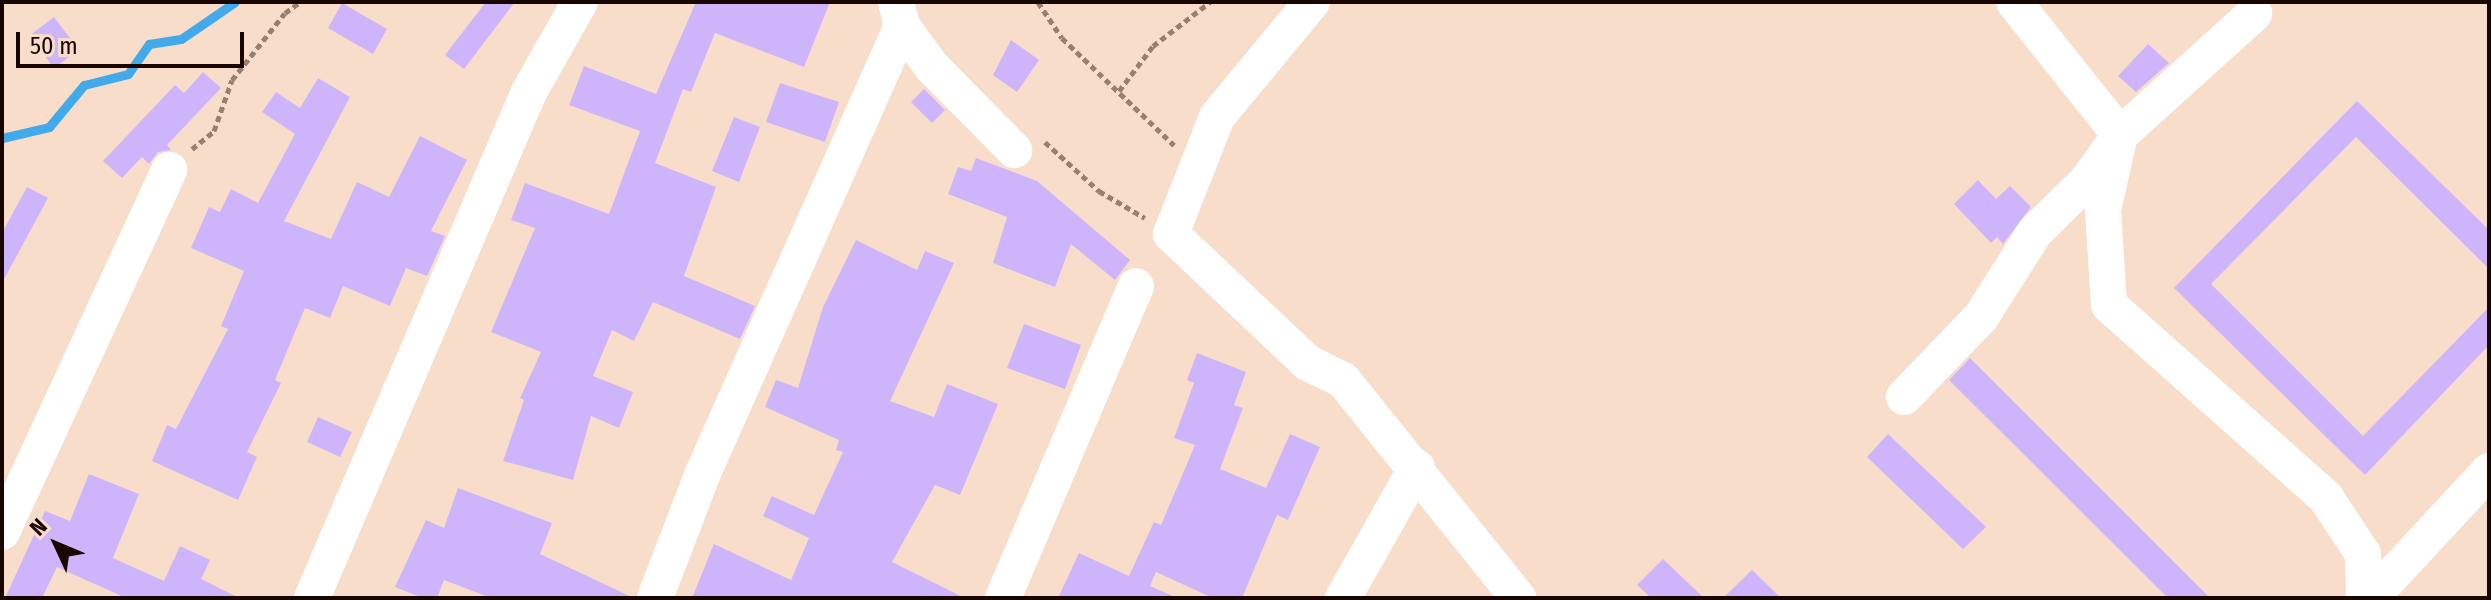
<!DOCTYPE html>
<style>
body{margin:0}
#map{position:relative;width:2491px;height:600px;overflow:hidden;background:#f8deca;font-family:"Fira Sans Condensed",sans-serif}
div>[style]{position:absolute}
.stream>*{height:9px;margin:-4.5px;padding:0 4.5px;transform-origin:4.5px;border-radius:4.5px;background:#42a9ea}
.building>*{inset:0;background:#ceb5fb}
.path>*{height:5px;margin-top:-2.5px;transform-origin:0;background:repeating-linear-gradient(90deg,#978072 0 6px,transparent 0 10px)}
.street>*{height:36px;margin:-18px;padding:0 18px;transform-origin:18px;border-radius:18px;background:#fff}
span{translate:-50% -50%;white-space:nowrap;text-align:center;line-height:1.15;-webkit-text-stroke:6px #f8deca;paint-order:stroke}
.frame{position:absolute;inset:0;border:4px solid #1a0600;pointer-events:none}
.north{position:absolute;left:16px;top:504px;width:80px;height:80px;-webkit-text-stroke:6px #f8deca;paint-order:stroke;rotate:314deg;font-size:22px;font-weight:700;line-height:32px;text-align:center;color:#1a0600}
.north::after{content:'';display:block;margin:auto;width:28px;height:36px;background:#1a0600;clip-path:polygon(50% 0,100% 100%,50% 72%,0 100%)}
.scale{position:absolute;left:16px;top:32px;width:228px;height:36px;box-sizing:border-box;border:4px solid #1a0600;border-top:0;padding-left:10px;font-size:24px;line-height:28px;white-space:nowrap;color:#1a0600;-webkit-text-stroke:6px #f8deca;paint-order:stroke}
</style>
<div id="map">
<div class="stream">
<div style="left:2px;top:138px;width:48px;rotate:-13.2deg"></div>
<div style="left:49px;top:127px;width:55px;rotate:-50.2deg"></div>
<div style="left:84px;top:85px;width:45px;rotate:-14deg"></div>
<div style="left:128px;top:74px;width:37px;rotate:-55deg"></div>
<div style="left:149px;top:44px;width:32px;rotate:-9deg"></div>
<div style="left:181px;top:39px;width:65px;rotate:-34.4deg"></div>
</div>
<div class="building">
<div style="clip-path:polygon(486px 2px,515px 2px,464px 69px,445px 55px)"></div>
<div style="clip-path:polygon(696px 2px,830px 2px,804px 67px,715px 33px,691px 92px,683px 89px,655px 163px,716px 187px,684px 276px,755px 306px,740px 339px,653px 302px,634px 341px,612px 330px,593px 376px,633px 392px,619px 428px,591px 416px,573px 480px,503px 461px,524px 400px,520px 398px,541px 352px,491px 332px,535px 228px,511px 220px,525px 183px,609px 214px,640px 131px,569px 105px,584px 66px,656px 94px)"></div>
<div style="clip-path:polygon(342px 3px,387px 29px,373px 54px,328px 28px)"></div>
<div style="clip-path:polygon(54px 17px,79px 50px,54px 68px,29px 36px)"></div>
<div style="clip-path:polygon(1011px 40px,1039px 60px,1017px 92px,993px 75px)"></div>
<div style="clip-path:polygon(2148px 44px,2169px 63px,2136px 92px,2118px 76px)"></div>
<div style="clip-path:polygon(203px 72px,221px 88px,167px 145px,171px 150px,158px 152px,149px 164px,142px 157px,122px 178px,103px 161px,175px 85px,184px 93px)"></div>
<div style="clip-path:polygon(318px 78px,350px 97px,284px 221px,331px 239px,357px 182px,389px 197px,420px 136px,467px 160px,431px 231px,445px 236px,427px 276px,406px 268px,390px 306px,343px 286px,330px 318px,305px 308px,275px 380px,281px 383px,247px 452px,257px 457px,238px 500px,152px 461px,167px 425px,176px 429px,228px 329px,221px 326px,244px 271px,191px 248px,209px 207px,220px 212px,231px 189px,258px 203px,295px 134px,262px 112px,276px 92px,300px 108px)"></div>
<div style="clip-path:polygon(780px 83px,839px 102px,825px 142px,766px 122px)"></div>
<div style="clip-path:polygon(924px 89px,945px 110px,932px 123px,911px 102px)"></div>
<div style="clip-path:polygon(2357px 101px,2489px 230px,2489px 269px,2356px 137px,2211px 284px,2363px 436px,2489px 307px,2489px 345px,2365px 475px,2174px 288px)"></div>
<div style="clip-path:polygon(734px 117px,760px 127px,739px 182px,712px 171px)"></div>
<div style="clip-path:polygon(976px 158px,1037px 181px,1130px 260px,1115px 280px,1071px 244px,1055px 287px,993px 263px,1007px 217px,948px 194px,958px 167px,971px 171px)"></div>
<div style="clip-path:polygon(1978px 180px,1996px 199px,2010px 186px,2031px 207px,2003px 244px,1997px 237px,1991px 243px,1954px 204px)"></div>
<div style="clip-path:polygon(27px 187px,48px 198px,2px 283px,2px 233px)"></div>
<div style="clip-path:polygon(856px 240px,917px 270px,925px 251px,954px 263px,890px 401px,934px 417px,947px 384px,998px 404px,960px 495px,935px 485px,892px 562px,965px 598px,692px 598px,714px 544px,791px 580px,809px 538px,763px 516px,772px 496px,814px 515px,843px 452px,836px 450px,839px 440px,765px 407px,776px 380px,798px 388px,823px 307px)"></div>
<div style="clip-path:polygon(1024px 324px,1081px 345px,1065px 389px,1007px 368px)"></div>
<div style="clip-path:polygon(1197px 353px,1246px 372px,1234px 405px,1243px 408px,1220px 469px,1266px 488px,1290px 434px,1320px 447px,1288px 520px,1277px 515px,1242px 598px,1213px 598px,1156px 572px,1150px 586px,1177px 598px,1058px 598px,1079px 553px,1129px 576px,1154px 522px,1161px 525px,1195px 445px,1174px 438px,1194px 383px,1187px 380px)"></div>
<div style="clip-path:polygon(1970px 358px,2210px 598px,2168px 598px,1949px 380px)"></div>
<div style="clip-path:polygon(318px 417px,352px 432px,340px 457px,307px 442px)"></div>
<div style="clip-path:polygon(1888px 434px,1986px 527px,1963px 549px,1867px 457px)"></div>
<div style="clip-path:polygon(89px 474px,139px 494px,113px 558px,164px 581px,180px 546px,210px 560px,201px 579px,239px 598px,126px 598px,57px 567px,42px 598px,5px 598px,45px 511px,70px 521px)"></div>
<div style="clip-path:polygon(458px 488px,552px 523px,540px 554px,634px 598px,491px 598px,444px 580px,437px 598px,423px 598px,395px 587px,426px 520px,444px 528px)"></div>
<div style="clip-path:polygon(1663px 559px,1704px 598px,1651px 598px,1637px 585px)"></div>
<div style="clip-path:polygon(1752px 570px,1781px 598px,1723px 598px)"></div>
</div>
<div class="path">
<div style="left:1038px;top:2px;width:43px;rotate:56.3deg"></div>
<div style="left:1062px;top:38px;width:155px;rotate:43.7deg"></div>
<div style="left:1119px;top:91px;width:56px;rotate:-52.9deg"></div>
<div style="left:1153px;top:46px;width:72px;rotate:-37.7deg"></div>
<div style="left:1045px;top:142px;width:73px;rotate:42.2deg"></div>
<div style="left:1099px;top:191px;width:53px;rotate:30.4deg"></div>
<div style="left:192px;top:149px;width:28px;rotate:-39deg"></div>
<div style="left:214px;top:131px;width:54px;rotate:-70.6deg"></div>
<div style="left:232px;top:80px;width:85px;rotate:-51.7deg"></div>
<div style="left:285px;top:13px;width:19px;rotate:-36deg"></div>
</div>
<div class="street">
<div style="left:1312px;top:2px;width:149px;rotate:129.6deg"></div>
<div style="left:1217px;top:117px;width:126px;rotate:111.5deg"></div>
<div style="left:1171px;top:234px;width:188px;rotate:43.3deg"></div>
<div style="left:1308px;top:363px;width:39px;rotate:26deg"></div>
<div style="left:1343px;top:380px;width:280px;rotate:51.2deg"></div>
<div style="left:2014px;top:2px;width:170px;rotate:51.4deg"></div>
<div style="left:2120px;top:135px;width:77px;rotate:102.8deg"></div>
<div style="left:2103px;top:210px;width:95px;rotate:86.4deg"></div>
<div style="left:2109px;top:305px;width:290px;rotate:41.6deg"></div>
<div style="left:2326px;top:498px;width:67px;rotate:56.5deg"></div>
<div style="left:2363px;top:554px;width:44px;rotate:88.7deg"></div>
<div style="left:902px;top:26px;width:51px;rotate:53.8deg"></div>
<div style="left:932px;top:67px;width:117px;rotate:45.3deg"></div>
<div style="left:1904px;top:397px;width:111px;rotate:-46.1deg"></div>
<div style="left:1981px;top:317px;width:101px;rotate:-57.6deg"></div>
<div style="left:2035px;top:232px;width:73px;rotate:-44.4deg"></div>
<div style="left:2087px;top:181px;width:57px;rotate:-54.3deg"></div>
<div style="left:2120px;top:135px;width:181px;rotate:-42.1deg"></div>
<div style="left:2px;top:532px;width:399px;rotate:-65.2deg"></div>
<div style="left:312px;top:598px;width:551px;rotate:-66.79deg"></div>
<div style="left:529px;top:92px;width:103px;rotate:-60.5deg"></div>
<div style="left:655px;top:598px;width:134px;rotate:-69deg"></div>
<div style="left:703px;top:473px;width:489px;rotate:-66deg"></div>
<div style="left:902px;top:26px;width:25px;rotate:-104deg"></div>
<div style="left:1003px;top:598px;width:339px;rotate:-66.9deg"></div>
<div style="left:1343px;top:598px;width:150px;rotate:-60.5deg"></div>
<div style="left:2371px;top:598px;width:173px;rotate:-47.1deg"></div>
</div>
<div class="frame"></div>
<div class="north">N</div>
<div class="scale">50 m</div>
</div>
